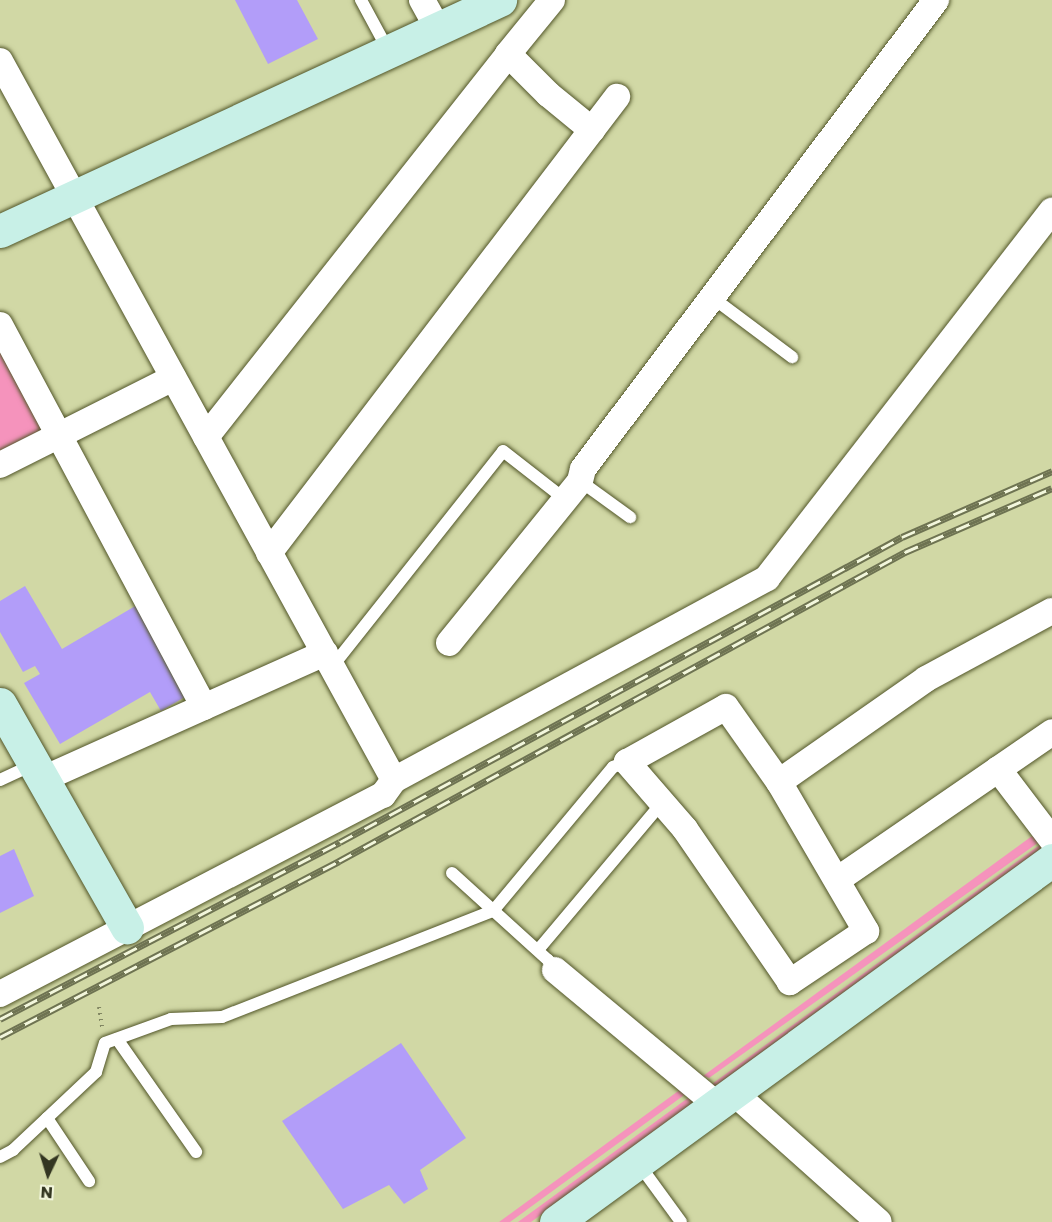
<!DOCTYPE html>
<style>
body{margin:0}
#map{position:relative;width:1052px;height:1222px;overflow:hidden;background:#d1d8a5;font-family:Poppins,sans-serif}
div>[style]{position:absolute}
.green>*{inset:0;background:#f593bc}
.building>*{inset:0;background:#b29df9}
.path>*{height:4px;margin-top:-2px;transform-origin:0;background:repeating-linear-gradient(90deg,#808561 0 1.5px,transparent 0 6px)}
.roads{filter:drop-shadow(0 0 2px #525629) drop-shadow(0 0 2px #525629)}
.lane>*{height:12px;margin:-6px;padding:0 6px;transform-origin:6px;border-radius:6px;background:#fff}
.street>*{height:26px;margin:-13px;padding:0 13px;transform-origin:13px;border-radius:13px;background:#fff}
.secondary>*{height:33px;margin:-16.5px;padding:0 16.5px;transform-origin:16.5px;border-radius:16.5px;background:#c8f0e7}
.rail>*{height:7px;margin-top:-3.5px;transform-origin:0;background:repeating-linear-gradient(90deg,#f2f6dd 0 14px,#6e7352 0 28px);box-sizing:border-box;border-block:2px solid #6e7352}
span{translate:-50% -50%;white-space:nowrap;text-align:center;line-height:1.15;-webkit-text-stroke:6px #f2f6dd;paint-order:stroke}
.north{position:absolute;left:18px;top:1144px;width:60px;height:60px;-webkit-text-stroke:4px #f2f6dd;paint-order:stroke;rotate:184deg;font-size:16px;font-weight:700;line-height:24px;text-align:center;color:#333621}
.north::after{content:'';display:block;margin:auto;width:21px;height:27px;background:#333621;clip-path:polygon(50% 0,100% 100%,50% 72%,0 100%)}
</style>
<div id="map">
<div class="green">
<div style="clip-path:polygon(0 331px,42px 431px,0 453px)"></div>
<div style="clip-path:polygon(1032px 836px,1039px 842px,709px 1078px,703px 1076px)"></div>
<div style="clip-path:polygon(1041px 844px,1047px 848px,715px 1087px,712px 1084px)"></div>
<div style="clip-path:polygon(681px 1089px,687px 1093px,510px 1222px,499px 1222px)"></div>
<div style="clip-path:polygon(688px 1098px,695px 1101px,693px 1105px,531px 1222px,518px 1222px)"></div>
</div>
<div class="building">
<div style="clip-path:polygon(235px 0,297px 0,318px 39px,268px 64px)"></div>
<div style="clip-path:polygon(25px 586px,62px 649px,137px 605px,190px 694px,161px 711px,150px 692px,60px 744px,24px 683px,40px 674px,35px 666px,23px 672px,0 632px,0 601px)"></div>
<div style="clip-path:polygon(14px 849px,34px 896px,0 913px,0 856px)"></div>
<div style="clip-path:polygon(401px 1043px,466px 1138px,420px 1170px,428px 1189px,404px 1204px,389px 1185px,343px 1209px,282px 1121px)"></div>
</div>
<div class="path">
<div style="left:99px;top:1007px;width:20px;rotate:81deg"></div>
</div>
<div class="roads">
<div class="lane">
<div style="left:361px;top:0;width:57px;rotate:61.6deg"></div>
<div style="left:713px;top:298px;width:99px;rotate:36.8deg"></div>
<div style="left:580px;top:481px;width:62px;rotate:35.8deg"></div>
<div style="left:332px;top:667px;width:275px;rotate:-51.6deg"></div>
<div style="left:503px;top:451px;width:80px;rotate:37.9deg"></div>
<div style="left:0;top:780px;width:38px;rotate:-25deg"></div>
<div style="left:452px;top:873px;width:130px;rotate:42.2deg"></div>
<div style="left:548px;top:960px;width:12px;rotate:55deg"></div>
<div style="left:538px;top:950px;width:192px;rotate:-49.9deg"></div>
<div style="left:117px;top:1039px;width:138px;rotate:55deg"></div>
<div style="left:47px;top:1118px;width:76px;rotate:56.3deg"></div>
<div style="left:0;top:1157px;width:15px;rotate:-28deg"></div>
<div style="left:13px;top:1150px;width:114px;rotate:-43.2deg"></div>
<div style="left:96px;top:1072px;width:30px;rotate:-73deg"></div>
<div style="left:105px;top:1043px;width:70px;rotate:-20deg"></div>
<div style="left:171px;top:1019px;width:51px;rotate:-2.2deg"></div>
<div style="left:222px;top:1017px;width:291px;rotate:-21.4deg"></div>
<div style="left:493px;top:911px;width:187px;rotate:-50.2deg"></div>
<div style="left:613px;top:767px;width:15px;rotate:-20deg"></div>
<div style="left:638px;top:1163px;width:73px;rotate:53.9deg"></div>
</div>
<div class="street">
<div style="left:422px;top:0;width:33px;rotate:61deg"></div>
<div style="left:552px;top:0;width:70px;rotate:129.2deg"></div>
<div style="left:508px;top:54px;width:57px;rotate:45deg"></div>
<div style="left:548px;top:94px;width:57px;rotate:39.3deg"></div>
<div style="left:0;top:61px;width:820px;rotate:61.28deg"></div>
<div style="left:0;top:325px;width:433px;rotate:61.9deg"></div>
<div style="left:206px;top:437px;width:488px;rotate:-51.7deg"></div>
<div style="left:0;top:465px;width:194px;rotate:-26.7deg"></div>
<div style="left:269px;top:553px;width:574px;rotate:-52.65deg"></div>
<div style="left:449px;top:643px;width:208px;rotate:-51deg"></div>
<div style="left:580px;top:481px;width:12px;rotate:-76deg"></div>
<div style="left:583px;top:469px;width:587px;rotate:-53.03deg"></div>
<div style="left:726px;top:707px;width:92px;rotate:54.8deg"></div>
<div style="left:779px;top:782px;width:173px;rotate:59.7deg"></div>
<div style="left:866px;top:931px;width:92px;rotate:146.1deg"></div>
<div style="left:790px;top:982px;width:186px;rotate:-124.5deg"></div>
<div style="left:685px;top:829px;width:89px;rotate:-130.9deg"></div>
<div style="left:627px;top:762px;width:113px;rotate:-29.1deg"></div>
<div style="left:998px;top:769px;width:89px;rotate:52.7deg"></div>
<div style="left:43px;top:779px;width:309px;rotate:-24.1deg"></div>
<div style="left:779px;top:782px;width:179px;rotate:-35deg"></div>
<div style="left:926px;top:679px;width:143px;rotate:-28.4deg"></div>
<div style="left:837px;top:880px;width:261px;rotate:-34.5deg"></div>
<div style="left:555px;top:970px;width:209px;rotate:39.8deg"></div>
<div style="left:0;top:994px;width:432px;rotate:-27.5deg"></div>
<div style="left:383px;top:795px;width:19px;rotate:-54deg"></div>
<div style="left:394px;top:780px;width:424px;rotate:-28.4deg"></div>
<div style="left:767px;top:578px;width:465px;rotate:-52.2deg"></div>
<div style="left:733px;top:1092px;width:195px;rotate:41.7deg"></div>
</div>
<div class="secondary">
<div style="left:0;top:231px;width:551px;rotate:-24.8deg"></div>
<div style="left:0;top:704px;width:257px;rotate:60.4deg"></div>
<div style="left:556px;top:1222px;width:614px;rotate:-36.12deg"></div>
</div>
</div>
<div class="rail">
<div style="left:0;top:1019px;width:383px;rotate:-27.5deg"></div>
<div style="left:340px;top:842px;width:639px;rotate:-28.49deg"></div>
<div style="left:902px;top:537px;width:164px;rotate:-23.7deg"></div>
<div style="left:0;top:1037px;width:382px;rotate:-27.4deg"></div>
<div style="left:339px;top:861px;width:645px;rotate:-28.63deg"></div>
<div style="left:905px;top:552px;width:160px;rotate:-23.5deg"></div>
</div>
<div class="north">N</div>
</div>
